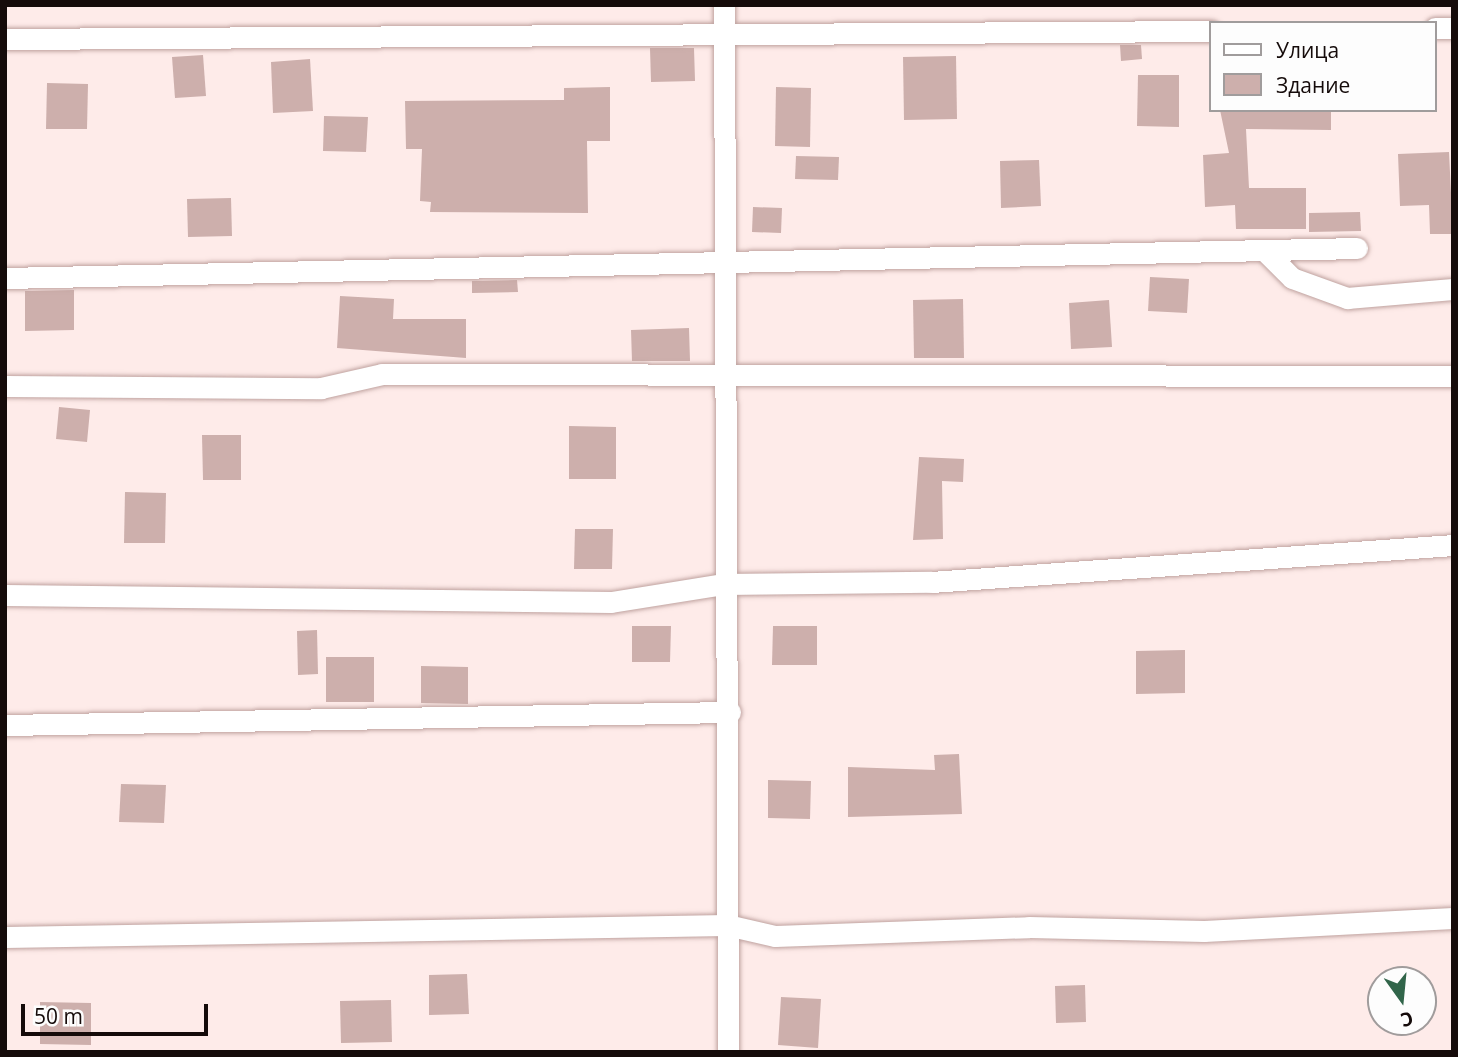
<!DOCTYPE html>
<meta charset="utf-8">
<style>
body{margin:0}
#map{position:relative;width:1458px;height:1057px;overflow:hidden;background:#feebe9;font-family:"Open Sans",sans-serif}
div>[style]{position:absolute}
.building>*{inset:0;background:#cdafac}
.roads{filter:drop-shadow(0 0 2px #bfa29f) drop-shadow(0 0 2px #bfa29f)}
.street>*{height:21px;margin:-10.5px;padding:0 10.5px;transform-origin:10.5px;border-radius:10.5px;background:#fff}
span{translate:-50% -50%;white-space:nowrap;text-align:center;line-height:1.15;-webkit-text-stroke:5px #fdfdfd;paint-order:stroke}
.frame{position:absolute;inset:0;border:7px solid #150b0a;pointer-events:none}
.legend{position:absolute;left:1209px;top:21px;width:228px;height:91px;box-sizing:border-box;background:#fdfdfd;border:2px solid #a09c9c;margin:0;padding:9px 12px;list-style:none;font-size:21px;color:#150b0a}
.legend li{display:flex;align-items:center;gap:14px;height:35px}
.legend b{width:35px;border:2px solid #a09c9c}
.north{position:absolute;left:1367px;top:966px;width:70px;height:70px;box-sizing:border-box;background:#fdfdfd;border:2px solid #a09c9c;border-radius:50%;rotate:165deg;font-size:19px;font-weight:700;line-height:28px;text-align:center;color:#150b0a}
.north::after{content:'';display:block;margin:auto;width:24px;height:32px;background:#31654a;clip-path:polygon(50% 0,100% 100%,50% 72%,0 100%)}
.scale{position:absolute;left:21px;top:1004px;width:187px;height:32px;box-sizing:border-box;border:4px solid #150b0a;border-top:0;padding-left:9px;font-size:21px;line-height:24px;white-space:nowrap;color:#150b0a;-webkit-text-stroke:5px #fdfdfd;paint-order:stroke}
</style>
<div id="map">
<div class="building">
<div style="clip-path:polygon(1120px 45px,1141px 45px,1142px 59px,1121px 61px)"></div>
<div style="clip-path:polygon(650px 48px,694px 48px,695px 81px,651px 82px)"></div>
<div style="clip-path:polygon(203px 55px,206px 96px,175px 98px,172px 57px)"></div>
<div style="clip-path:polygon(956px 56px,957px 119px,904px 120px,903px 57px)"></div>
<div style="clip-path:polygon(310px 59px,313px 111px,273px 113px,271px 62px)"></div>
<div style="clip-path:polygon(1138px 75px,1179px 75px,1179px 127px,1137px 126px)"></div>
<div style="clip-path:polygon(47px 83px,88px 84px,87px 129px,46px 129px)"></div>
<div style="clip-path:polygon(610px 87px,610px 141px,587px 141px,588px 213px,430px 212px,431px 202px,420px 201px,422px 149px,406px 149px,405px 101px,564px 100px,564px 88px)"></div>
<div style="clip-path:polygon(776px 87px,811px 88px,810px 147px,775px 146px)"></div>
<div style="clip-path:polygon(1220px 110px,1331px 110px,1331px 130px,1246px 129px,1249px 188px,1306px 188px,1306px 229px,1236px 229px,1235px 205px,1205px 207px,1203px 155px,1229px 153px)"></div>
<div style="clip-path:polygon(324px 116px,368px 117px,366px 152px,323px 151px)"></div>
<div style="clip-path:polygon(1449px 152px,1453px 234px,1430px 234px,1429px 205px,1400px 206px,1398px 154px)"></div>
<div style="clip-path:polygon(796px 156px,839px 157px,838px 180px,795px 179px)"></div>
<div style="clip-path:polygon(1039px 160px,1041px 206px,1001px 208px,1000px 161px)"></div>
<div style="clip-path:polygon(231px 198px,232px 236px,188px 237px,187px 199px)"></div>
<div style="clip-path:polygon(753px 207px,782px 208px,781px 233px,752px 232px)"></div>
<div style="clip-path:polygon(1360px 212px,1361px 231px,1309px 232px,1309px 213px)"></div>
<div style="clip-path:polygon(1150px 277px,1189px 279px,1187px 313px,1148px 311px)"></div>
<div style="clip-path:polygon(517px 280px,518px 292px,472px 293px,472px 281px)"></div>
<div style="clip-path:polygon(74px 290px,74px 330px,25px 331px,25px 291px)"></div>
<div style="clip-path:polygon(340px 296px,394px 299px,393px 319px,466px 319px,466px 358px,337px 348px)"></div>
<div style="clip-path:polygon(963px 299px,964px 358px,914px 358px,913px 300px)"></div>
<div style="clip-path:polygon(1109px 300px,1112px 347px,1071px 349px,1069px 303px)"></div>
<div style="clip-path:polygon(689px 328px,690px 361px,632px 361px,631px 330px)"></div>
<div style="clip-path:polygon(59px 407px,90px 410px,87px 442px,56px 439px)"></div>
<div style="clip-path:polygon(569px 426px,616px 427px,616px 479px,569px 479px)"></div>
<div style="clip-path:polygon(202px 435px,241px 435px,241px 480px,203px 480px)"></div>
<div style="clip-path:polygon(919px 457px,964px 459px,963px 482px,942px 481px,943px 539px,913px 540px)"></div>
<div style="clip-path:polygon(125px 492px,166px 493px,165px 543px,124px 543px)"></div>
<div style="clip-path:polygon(575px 529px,613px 529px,612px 569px,574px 569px)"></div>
<div style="clip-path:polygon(632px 626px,671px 626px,670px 662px,632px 662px)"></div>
<div style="clip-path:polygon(773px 626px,817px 626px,817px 665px,772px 665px)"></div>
<div style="clip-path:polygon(317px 630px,318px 674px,298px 675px,297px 631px)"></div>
<div style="clip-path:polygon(1185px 650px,1185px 693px,1136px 694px,1136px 651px)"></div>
<div style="clip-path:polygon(326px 657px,374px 657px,374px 702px,326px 702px)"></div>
<div style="clip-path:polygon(421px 666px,468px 667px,468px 704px,421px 703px)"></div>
<div style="clip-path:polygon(959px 754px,962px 814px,848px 817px,848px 767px,935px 770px,934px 755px)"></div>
<div style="clip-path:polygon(768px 780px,811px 781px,810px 819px,768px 818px)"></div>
<div style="clip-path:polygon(121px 784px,166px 785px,164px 823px,119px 822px)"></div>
<div style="clip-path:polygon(467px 974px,469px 1014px,429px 1015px,429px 975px)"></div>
<div style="clip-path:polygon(1085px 985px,1086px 1022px,1056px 1023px,1055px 986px)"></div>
<div style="clip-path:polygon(781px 997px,821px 999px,818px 1048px,778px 1045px)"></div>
<div style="clip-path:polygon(391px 1000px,392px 1042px,341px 1043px,340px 1001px)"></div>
<div style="clip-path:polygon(40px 1002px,91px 1003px,91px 1045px,40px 1044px)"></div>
</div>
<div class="roads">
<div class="street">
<div style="left:724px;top:5px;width:1047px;rotate:89.78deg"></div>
<div style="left:1435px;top:28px;width:18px"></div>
<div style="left:5px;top:39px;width:1206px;rotate:-0.38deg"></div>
<div style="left:1265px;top:251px;width:38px;rotate:45deg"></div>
<div style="left:1292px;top:278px;width:59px;rotate:20deg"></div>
<div style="left:1347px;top:298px;width:106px;rotate:-4.9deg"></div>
<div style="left:5px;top:278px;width:1352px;rotate:-1.27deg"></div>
<div style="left:5px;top:386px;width:316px;rotate:0.4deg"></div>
<div style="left:321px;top:388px;width:63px;rotate:-12.9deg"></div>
<div style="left:382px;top:374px;width:1071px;rotate:0.11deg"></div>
<div style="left:5px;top:595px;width:606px;rotate:0.66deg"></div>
<div style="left:611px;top:602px;width:113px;rotate:-9.1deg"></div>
<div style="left:723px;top:584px;width:208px;rotate:-0.6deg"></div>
<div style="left:931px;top:582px;width:523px;rotate:-4.05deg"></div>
<div style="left:5px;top:725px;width:725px;rotate:-1.03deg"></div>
<div style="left:5px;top:937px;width:722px;rotate:-0.95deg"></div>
<div style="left:727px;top:925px;width:49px;rotate:12.9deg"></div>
<div style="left:775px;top:936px;width:254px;rotate:-2deg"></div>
<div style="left:1029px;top:927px;width:175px;rotate:1.3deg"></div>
<div style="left:1204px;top:931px;width:249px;rotate:-3deg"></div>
</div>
</div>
<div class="frame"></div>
<ul class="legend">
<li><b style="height:9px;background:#fff"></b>Улица</li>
<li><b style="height:19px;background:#cdafac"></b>Здание</li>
</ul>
<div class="north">С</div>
<div class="scale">50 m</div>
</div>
